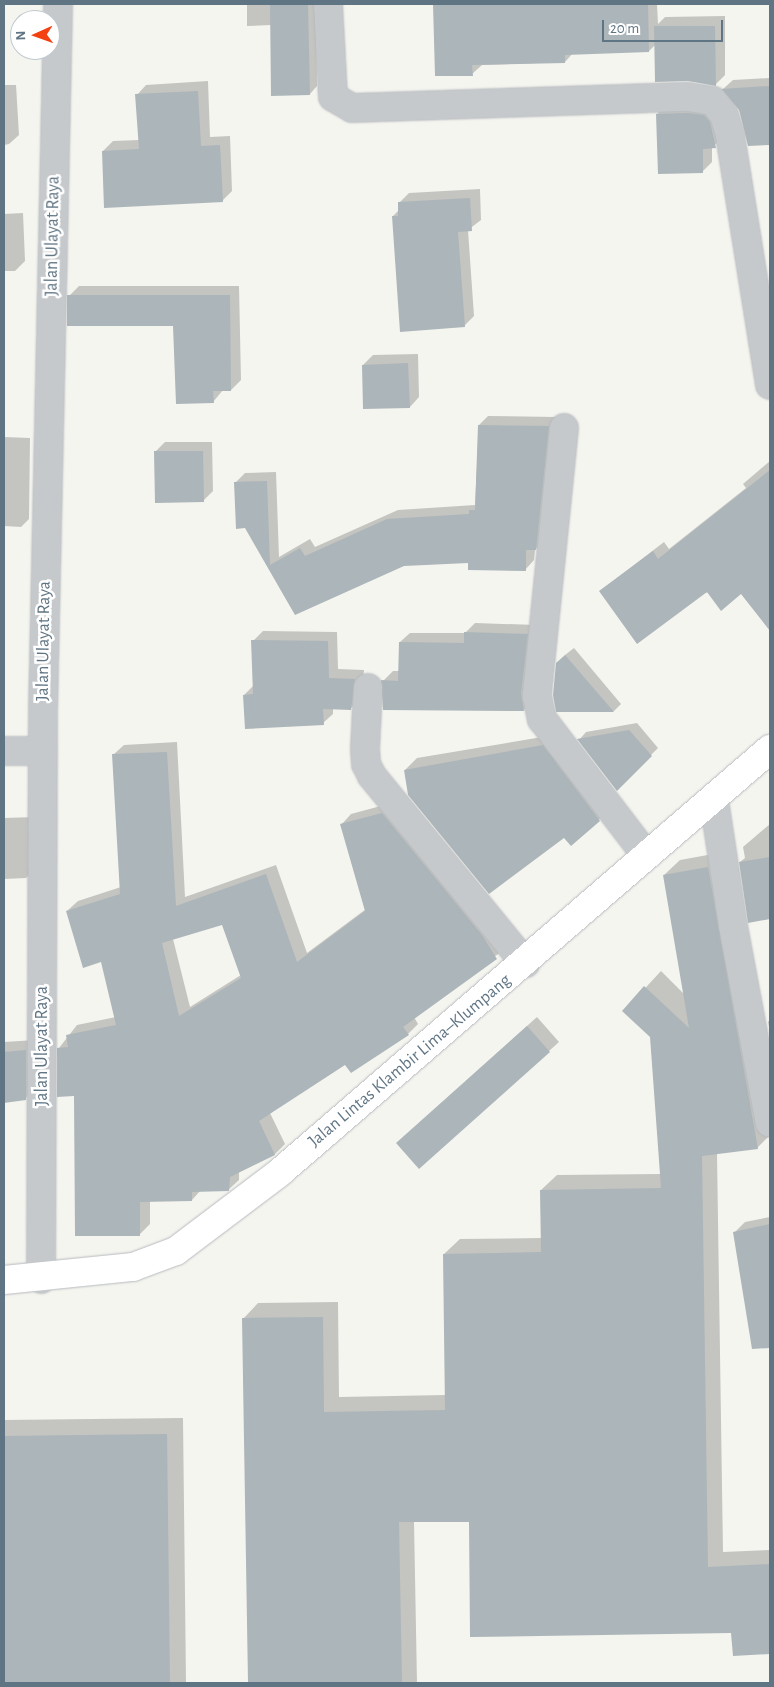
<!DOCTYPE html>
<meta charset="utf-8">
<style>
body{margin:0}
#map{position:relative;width:774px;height:1687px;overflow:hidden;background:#f5f5f0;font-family:"Alegreya Sans",sans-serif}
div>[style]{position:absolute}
.shadow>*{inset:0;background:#0003}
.building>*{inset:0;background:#acb5b9}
.roads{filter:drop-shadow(0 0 1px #b6babe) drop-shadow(0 0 1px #b6babe)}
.street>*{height:28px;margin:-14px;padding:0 14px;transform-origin:14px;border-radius:14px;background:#c6c9cc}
.primary>*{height:28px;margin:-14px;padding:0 14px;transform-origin:14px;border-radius:14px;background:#fff}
span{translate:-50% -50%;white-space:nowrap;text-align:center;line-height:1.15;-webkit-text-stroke:5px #fff;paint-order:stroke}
.street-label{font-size:18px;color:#607584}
.frame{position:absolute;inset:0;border:5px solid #607584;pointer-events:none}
.north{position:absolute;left:10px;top:10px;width:50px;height:50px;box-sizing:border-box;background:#fff;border:1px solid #bfc8ce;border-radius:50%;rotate:268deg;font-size:14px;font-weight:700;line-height:20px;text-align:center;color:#607584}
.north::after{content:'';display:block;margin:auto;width:18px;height:22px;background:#f34111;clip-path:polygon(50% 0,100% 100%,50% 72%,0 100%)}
.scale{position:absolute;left:602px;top:20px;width:121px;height:22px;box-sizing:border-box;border:2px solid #607584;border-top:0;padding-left:6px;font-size:15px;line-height:18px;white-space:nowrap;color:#607584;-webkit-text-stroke:4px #fff;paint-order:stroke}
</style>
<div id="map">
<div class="shadow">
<div style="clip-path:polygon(247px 4px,321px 4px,316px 22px,317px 86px,310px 94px,271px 25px,247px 26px)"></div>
<div style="clip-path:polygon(435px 4px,657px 4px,658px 24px,665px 17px,725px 16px,725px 75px,716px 84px,656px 44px,649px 51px,573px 53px,565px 62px,482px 65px,472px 74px,437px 75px)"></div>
<div style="clip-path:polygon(770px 78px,770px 144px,749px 145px,740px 110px,723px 89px,733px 80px)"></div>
<div style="clip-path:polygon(208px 81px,210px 137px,230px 136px,232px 191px,222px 201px,103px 151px,113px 141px,139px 140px,137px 95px,146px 85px)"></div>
<div style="clip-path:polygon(4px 85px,16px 85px,19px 135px,9px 144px,4px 145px)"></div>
<div style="clip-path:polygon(667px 104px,714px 106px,725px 137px,712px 147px,712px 162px,703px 171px,657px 114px)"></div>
<div style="clip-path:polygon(480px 189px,481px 220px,468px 230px,474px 316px,464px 326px,393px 216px,399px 210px,399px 203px,409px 193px)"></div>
<div style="clip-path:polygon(23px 213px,25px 261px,15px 271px,4px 271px,4px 214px)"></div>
<div style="clip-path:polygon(79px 286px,239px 286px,241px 380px,231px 390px,223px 390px,213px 402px,174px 324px,69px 296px)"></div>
<div style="clip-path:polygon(418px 354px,419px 397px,410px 407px,363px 365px,373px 355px)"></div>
<div style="clip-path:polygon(488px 416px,557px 417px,545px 540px,535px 550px,534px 560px,525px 570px,469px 561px,403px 565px,295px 614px,245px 527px,235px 483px,245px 473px,276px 472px,279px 557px,310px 539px,315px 547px,398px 510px,475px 505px,479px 425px)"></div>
<div style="clip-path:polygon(4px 437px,30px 438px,29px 519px,21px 527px,4px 526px)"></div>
<div style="clip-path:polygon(165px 442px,212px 442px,213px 491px,203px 501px,155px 452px)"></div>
<div style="clip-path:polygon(770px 461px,770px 629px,741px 593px,600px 591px,664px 542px,669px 549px,746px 488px,743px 484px)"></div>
<div style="clip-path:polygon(475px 623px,537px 625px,534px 700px,524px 710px,383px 681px,393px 671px,400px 671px,400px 642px,410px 633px,465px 633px)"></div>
<div style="clip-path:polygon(263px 631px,337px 632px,338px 669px,364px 670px,361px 698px,351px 708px,333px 708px,333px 714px,323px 723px,244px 695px,254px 685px,253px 641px)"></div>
<div style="clip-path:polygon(574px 648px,621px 704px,614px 711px,557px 710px,565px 655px)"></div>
<div style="clip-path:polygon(637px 723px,658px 748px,617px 789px,579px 740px,586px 732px)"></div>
<div style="clip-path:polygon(554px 735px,611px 809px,571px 844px,565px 837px,405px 770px,417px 758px)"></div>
<div style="clip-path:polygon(evenodd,177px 742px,185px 897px,276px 865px,307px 953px,366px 909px,341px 825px,351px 814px,392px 803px,506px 948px,414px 1017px,418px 1024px,408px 1034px,346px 1063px,270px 1113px,285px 1144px,275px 1154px,239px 1171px,239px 1180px,228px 1190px,200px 1191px,192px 1200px,150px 1200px,150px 1224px,140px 1234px,75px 1094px,59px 1048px,77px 1025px,116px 1017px,102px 961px,67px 911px,78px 901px,121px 887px,113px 755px,124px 745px,177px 742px,223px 923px,241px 975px,190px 1007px,173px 939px,223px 923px)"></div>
<div style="clip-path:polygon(36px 817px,35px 869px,26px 878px,4px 879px,4px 818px)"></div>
<div style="clip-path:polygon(770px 824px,770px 918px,749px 921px,740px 862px,745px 858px,743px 847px)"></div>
<div style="clip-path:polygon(724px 852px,770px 1135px,757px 1148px,717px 1153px,723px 1552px,770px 1550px,770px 1653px,734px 1655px,733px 1632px,470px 1521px,414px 1521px,417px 1683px,249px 1683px,243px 1319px,258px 1303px,338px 1302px,339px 1397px,446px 1395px,444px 1254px,460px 1239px,542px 1238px,541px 1190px,557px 1175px,661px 1174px,651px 1036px,624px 1011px,661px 971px,684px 994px,664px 875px,680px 860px)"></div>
<div style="clip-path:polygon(537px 1017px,559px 1042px,419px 1168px,397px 1143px)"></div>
<div style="clip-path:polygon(770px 1019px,770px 1033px,768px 1022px)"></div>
<div style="clip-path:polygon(36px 1040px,36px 1088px,25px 1099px,4px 1101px,4px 1042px)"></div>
<div style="clip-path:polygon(770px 1217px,770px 1312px,748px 1317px,735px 1232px,745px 1222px)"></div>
<div style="clip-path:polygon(183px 1418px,186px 1683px,4px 1683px,4px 1420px)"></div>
</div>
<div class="building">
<div style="clip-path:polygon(270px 4px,308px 4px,310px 95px,271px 96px)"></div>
<div style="clip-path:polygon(433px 4px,648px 4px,649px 52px,565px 55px,565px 63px,472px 65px,473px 76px,435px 76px)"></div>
<div style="clip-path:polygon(654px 26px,715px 26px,716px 86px,688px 81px,655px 82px)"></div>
<div style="clip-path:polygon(770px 86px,770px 145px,748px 146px,739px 110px,721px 89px)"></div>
<div style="clip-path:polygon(198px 91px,201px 146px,220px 145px,223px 202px,104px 208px,102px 151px,139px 149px,135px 94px)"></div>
<div style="clip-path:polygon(687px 113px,704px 115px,710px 122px,716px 148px,703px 149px,703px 173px,658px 174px,656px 114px)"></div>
<div style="clip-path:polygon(470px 198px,472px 231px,458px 232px,465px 327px,400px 332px,392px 216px,398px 216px,398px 202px)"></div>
<div style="clip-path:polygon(67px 295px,230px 295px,231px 391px,213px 391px,214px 403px,176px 404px,173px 326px,67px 326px)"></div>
<div style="clip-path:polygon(408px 363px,410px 408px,363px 409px,362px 365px)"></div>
<div style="clip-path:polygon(478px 425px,549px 426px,536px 550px,526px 550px,526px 571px,468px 570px,468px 563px,404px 566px,295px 615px,245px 528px,236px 529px,234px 482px,267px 481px,270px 565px,300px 548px,305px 556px,387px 519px,469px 514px,469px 510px,475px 510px)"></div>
<div style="clip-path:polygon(154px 451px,203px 451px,204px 502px,155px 503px)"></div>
<div style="clip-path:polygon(770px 470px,770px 631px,741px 594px,721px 611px,707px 592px,637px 644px,599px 591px,653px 551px,658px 559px)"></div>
<div style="clip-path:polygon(464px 632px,528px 634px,521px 694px,524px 711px,383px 710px,381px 680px,398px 681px,399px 642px,464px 643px)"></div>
<div style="clip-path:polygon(251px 640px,328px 641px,329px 678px,355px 679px,351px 710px,323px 709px,324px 725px,245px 729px,243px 695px,253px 694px)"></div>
<div style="clip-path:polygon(565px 655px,614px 712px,556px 712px,553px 695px,556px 663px)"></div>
<div style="clip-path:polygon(629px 730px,652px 756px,617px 791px,577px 739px)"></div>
<div style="clip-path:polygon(543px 745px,600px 821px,571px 846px,564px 838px,489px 894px,408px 795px,404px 770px)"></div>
<div style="clip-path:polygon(evenodd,167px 752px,176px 906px,266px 874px,297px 962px,365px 911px,340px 824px,382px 813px,482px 935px,497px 959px,403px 1027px,409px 1035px,351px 1073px,345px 1065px,259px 1121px,275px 1155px,230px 1177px,229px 1191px,192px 1192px,192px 1201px,140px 1202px,140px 1236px,75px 1236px,74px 1096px,57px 1097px,57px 1048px,68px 1047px,66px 1035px,116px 1025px,101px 962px,83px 968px,66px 911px,120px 894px,112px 754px,167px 752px,222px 925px,241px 978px,179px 1016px,162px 943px,222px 925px)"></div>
<div style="clip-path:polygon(770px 857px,770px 919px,748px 923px,739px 862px)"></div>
<div style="clip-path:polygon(708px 867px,758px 1149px,702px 1156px,708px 1567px,770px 1564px,770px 1654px,733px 1656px,731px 1633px,470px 1637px,469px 1522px,399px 1522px,402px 1683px,248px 1683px,242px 1318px,323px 1317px,324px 1412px,445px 1410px,443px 1254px,541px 1252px,540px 1190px,661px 1188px,650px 1037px,622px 1011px,644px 986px,689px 1028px,663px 875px)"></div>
<div style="clip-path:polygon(527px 1026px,550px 1052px,419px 1169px,396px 1143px)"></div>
<div style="clip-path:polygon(26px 1050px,26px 1100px,4px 1103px,4px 1052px)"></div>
<div style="clip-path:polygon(770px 1224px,770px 1348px,752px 1349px,733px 1232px)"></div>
<div style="clip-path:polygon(167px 1434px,170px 1683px,4px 1683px,4px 1436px)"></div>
</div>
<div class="roads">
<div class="street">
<div style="left:328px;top:4px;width:93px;rotate:86.9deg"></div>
<div style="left:333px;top:97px;width:22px;rotate:30deg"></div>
<div style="left:352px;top:108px;width:336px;rotate:-1.9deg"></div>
<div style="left:688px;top:97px;width:25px;rotate:9deg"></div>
<div style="left:713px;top:101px;width:18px;rotate:52deg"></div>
<div style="left:724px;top:115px;width:21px;rotate:73deg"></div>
<div style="left:730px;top:135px;width:253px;rotate:80.9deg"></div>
<div style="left:564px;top:428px;width:269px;rotate:95.8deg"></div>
<div style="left:537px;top:696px;width:24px;rotate:78deg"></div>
<div style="left:542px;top:719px;width:171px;rotate:52.6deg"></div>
<div style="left:368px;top:688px;width:61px;rotate:92.8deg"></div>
<div style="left:365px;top:749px;width:15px;rotate:86deg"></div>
<div style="left:366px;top:764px;width:13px;rotate:63deg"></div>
<div style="left:372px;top:776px;width:242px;rotate:50.7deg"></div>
<div style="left:4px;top:751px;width:39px"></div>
<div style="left:714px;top:800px;width:127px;rotate:81.4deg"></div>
<div style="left:733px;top:926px;width:200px;rotate:79.4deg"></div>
<div style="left:41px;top:1279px;width:568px;rotate:-89.8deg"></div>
<div style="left:43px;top:711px;width:707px;rotate:-88.78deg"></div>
</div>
<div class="primary">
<div style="left:4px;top:1280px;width:130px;rotate:-5.8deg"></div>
<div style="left:133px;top:1267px;width:46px;rotate:-20.4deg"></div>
<div style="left:176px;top:1251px;width:129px;rotate:-37.1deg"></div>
<div style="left:279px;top:1173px;width:649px;rotate:-40.81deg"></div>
</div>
</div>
<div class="street-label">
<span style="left:53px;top:236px;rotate:-89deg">Jalan Ulayat Raya</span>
<span style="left:44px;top:641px;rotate:-89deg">Jalan Ulayat Raya</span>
<span style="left:42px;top:1046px;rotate:-90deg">Jalan Ulayat Raya</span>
<span style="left:410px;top:1061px;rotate:-40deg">Jalan Lintas Klambir Lima–Klumpang</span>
</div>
<div class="frame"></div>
<div class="north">N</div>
<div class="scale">20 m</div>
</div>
